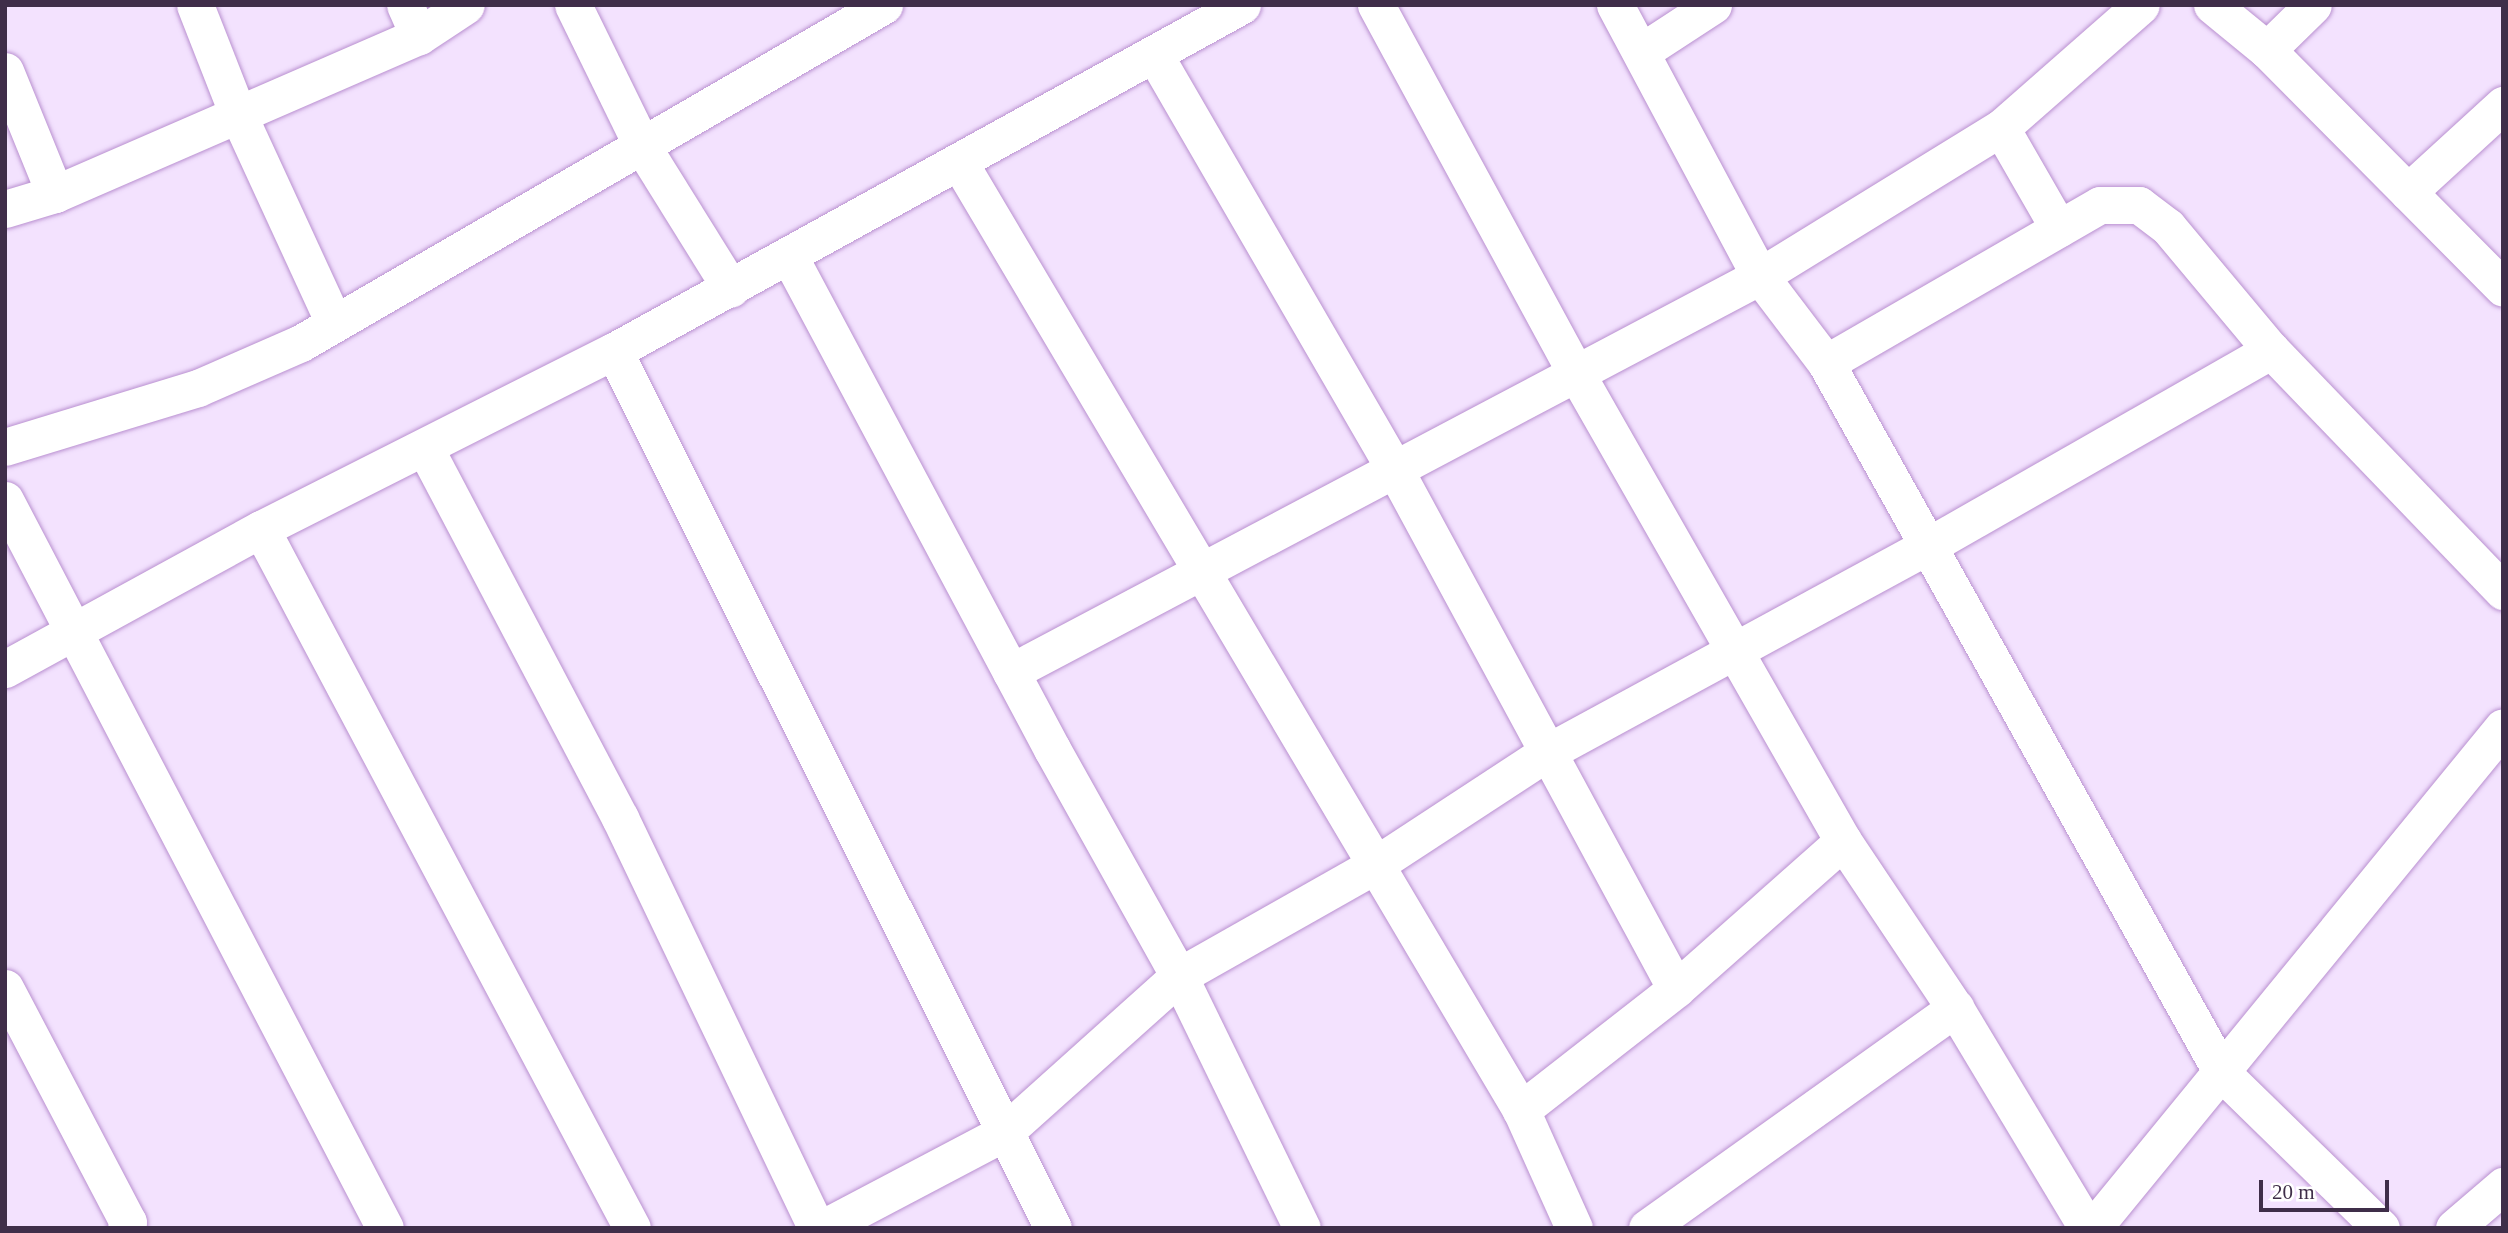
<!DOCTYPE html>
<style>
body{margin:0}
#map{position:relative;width:2508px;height:1233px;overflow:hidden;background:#f3e2fe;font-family:Georgia,serif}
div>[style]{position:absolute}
.roads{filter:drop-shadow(0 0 2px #b990d0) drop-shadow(0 0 2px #b990d0)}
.street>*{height:37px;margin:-18.5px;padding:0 18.5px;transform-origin:18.5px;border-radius:18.5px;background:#fff}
span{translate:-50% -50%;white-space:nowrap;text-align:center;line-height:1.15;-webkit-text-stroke:7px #fff;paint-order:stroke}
.frame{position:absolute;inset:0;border:7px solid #3f2e49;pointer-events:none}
.scale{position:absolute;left:2259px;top:1180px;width:130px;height:32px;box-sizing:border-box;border:4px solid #3f2e49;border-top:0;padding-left:9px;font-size:21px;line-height:24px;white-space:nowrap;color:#3f2e49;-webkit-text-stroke:5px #fff;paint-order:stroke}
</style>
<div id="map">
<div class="roads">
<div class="street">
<div style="left:195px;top:5px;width:115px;rotate:68.6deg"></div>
<div style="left:237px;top:112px;width:232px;rotate:65.3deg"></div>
<div style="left:405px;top:5px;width:34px;rotate:66deg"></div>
<div style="left:573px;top:5px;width:157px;rotate:63.9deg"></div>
<div style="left:642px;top:146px;width:168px;rotate:58.1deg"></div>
<div style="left:1376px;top:5px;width:419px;rotate:61.5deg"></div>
<div style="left:1576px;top:373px;width:539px;rotate:60.29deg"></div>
<div style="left:1843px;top:841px;width:201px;rotate:56.2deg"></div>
<div style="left:1955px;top:1008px;width:257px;rotate:59deg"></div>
<div style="left:1615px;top:5px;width:307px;rotate:61.9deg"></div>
<div style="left:1760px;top:276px;width:109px;rotate:52.8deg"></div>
<div style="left:1826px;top:363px;width:813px;rotate:60.85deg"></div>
<div style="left:2222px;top:1073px;width:222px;rotate:44.3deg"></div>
<div style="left:2212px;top:5px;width:71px;rotate:39.3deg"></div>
<div style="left:2267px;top:50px;width:335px;rotate:45.2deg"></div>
<div style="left:2267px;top:50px;width:64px;rotate:-44.4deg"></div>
<div style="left:1641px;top:52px;width:86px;rotate:-33.1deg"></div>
<div style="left:1154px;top:54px;width:479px;rotate:59.9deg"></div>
<div style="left:1394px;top:468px;width:592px;rotate:61.57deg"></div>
<div style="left:1676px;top:989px;width:197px;rotate:142deg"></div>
<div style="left:5px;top:71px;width:133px;rotate:67.9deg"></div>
<div style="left:55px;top:194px;width:397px;rotate:-23.5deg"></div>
<div style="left:419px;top:36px;width:56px;rotate:-33.4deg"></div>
<div style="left:2001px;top:128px;width:116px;rotate:60.1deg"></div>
<div style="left:959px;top:162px;width:1102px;rotate:59.34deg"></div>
<div style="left:1521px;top:1110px;width:129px;rotate:65.8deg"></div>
<div style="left:2408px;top:192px;width:129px;rotate:-42.5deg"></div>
<div style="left:5px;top:209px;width:52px;rotate:-16.7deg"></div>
<div style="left:789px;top:256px;width:559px;rotate:61.92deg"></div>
<div style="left:1052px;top:749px;width:260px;rotate:60.8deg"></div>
<div style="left:1179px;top:976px;width:280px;rotate:64deg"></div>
<div style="left:1826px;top:363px;width:316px;rotate:-30deg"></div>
<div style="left:2100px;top:205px;width:39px"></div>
<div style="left:2139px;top:205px;width:36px;rotate:37deg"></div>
<div style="left:2168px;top:227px;width:160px;rotate:50.1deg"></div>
<div style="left:2271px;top:350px;width:335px;rotate:46.1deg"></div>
<div style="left:5px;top:447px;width:202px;rotate:-17deg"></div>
<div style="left:198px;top:388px;width:112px;rotate:-23.6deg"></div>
<div style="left:301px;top:343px;width:674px;rotate:-30.1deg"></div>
<div style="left:426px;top:450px;width:416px;rotate:62.2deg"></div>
<div style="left:620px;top:818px;width:454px;rotate:64.4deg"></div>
<div style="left:5px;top:500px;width:821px;rotate:62.44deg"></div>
<div style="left:261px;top:529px;width:791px;rotate:62.04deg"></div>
<div style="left:5px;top:669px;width:292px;rotate:-28.7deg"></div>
<div style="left:261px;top:529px;width:395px;rotate:-26.8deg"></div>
<div style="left:1011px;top:672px;width:847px;rotate:-27.87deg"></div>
<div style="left:1760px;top:276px;width:283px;rotate:-31.6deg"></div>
<div style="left:2001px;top:128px;width:186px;rotate:-41.3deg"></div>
<div style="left:5px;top:988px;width:264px;rotate:62.3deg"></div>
<div style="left:128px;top:1222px;width:6px;rotate:108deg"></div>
<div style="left:1676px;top:989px;width:223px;rotate:-41.5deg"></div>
<div style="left:823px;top:1228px;width:206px;rotate:-27.8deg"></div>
<div style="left:1005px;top:1132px;width:234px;rotate:-41.9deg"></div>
<div style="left:1179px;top:976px;width:225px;rotate:-29.5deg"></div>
<div style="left:1375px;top:865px;width:207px;rotate:-33.2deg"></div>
<div style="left:1548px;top:752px;width:432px;rotate:-28.5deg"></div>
<div style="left:1928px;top:546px;width:395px;rotate:-29.7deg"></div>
<div style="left:1053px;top:1228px;width:981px;rotate:-116.59deg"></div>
<div style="left:614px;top:351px;width:717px;rotate:-28.85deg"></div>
<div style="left:1647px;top:1228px;width:379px;rotate:-35.5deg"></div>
<div style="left:2093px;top:1228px;width:647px;rotate:-50.7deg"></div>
<div style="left:2454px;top:1228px;width:65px;rotate:-40.6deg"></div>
</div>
</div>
<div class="frame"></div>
<div class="scale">20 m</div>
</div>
